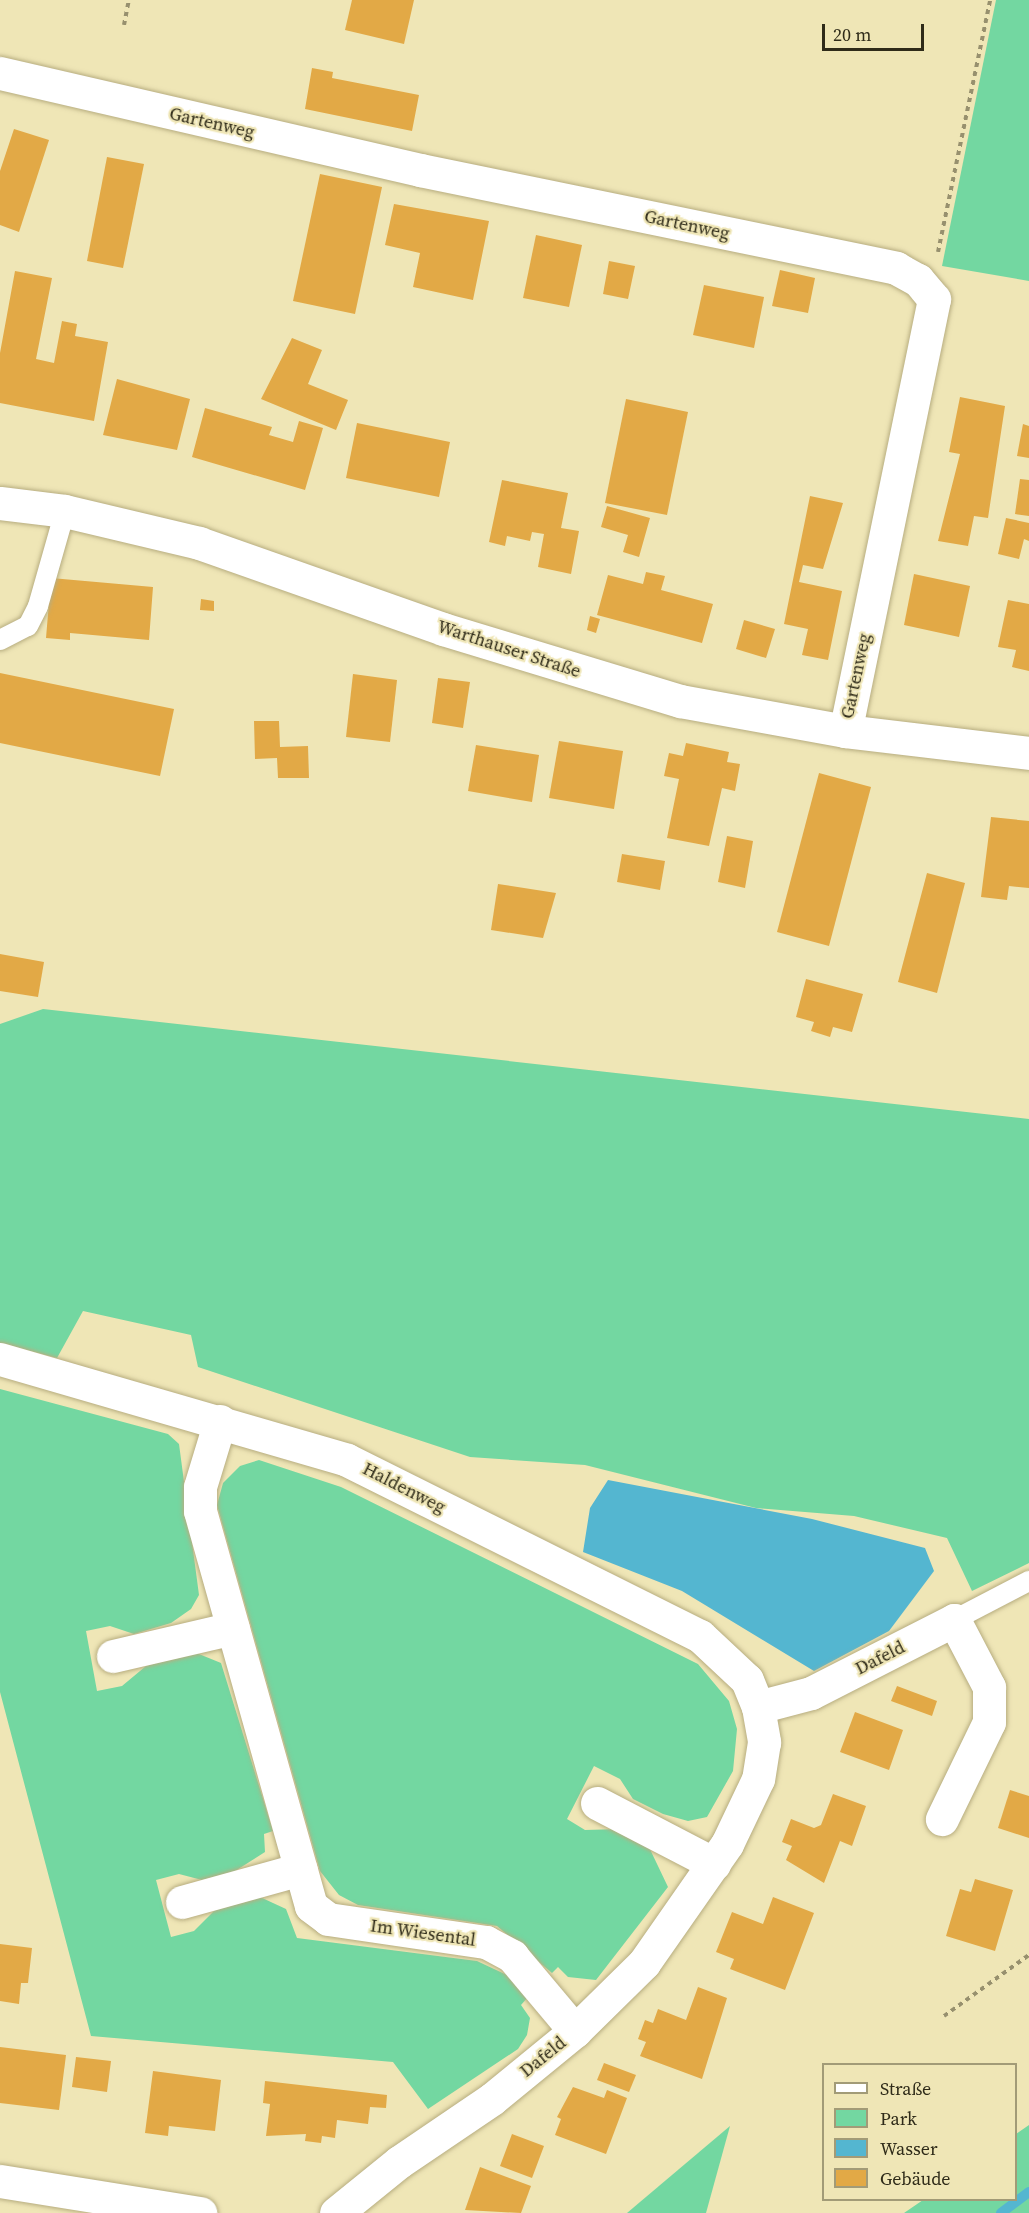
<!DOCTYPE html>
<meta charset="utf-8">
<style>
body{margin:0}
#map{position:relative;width:1029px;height:2213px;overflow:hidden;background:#efe6b6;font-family:"Source Serif 4",serif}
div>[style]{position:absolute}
.green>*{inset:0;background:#73d7a1}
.water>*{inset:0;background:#54b6d0}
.stream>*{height:10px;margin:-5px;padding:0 5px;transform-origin:5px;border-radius:5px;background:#54b6d0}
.building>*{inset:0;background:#e2a946}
.path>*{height:4px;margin-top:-2px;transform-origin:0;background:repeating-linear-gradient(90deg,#97906e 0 4.5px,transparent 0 9px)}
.roads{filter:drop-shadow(0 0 2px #b7ad80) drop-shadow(0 0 2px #b7ad80)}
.lane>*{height:20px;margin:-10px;padding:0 10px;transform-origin:10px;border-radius:10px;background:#fff}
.street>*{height:33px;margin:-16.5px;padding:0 16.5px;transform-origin:16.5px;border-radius:16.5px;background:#fff}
span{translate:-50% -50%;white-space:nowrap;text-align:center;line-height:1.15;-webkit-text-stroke:4.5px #efe6b6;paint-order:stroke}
.street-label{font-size:18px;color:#2f2b19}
.legend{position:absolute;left:822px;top:2063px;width:195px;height:138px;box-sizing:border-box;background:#efe6b6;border:2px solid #a29b77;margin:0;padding:8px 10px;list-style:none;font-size:18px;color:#2f2b19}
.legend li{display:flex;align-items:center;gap:12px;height:30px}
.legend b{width:30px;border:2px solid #a29b77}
.scale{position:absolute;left:822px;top:24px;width:102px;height:27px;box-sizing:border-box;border:3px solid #2f2b19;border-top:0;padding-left:8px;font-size:18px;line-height:21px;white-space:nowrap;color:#2f2b19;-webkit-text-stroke:4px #efe6b6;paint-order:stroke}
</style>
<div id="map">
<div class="green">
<div style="clip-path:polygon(996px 0,1029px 0,1029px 281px,942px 266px)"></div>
<div style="clip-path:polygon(43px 1009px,1029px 1119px,1029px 1563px,972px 1591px,947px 1538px,854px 1516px,756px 1508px,585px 1465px,470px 1457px,198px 1367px,191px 1335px,83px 1311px,57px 1358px,0 1343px,0 1024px)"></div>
<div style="clip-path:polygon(0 1389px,168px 1434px,179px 1444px,199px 1595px,191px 1609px,171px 1623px,134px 1634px,110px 1626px,86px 1631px,97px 1691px,122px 1686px,146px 1666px,194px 1652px,221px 1663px,273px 1831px,264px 1834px,265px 1852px,232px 1873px,202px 1880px,179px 1874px,156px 1880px,171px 1937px,194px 1931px,215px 1910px,260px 1897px,286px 1909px,297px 1938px,477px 1961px,509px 1976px,528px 1997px,521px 2005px,530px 2018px,527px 2035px,518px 2049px,428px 2109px,393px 2062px,91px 2036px,0 1692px)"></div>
<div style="clip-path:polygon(259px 1460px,341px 1487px,698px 1664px,729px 1701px,737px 1729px,733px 1771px,707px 1817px,688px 1821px,663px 1814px,633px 1799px,620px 1779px,594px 1766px,567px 1819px,585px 1830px,620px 1829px,647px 1843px,668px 1887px,596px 1980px,568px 1977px,558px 1967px,552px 1973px,497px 1926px,358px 1905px,339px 1895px,320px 1871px,217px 1505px,223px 1483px,240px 1466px)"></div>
<div style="clip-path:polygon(1029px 2125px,1029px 2213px,904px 2213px,923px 2200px,1016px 2200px,1016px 2134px)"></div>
<div style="clip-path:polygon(730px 2126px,706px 2213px,627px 2213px)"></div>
</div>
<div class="water">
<div style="clip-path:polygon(608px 1480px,812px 1519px,925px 1548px,934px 1571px,889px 1631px,814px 1671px,682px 1591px,583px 1552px,590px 1508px)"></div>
</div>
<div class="stream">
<div style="left:1001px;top:2213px;width:35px;rotate:-37deg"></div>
</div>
<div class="building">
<div style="clip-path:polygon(352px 0,414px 0,404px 44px,345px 30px)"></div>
<div style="clip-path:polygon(312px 68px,333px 72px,332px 78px,419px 95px,412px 131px,305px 109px)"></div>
<div style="clip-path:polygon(14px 129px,49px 140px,19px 232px,0 225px,0 171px)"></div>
<div style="clip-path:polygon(107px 157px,144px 164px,123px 268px,87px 261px)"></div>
<div style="clip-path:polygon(320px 174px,382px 187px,355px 314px,293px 301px)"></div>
<div style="clip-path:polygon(394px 204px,489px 221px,473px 300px,413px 287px,420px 253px,385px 245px)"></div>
<div style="clip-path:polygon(536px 235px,582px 245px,569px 307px,523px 298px)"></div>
<div style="clip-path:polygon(609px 261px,635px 266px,628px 299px,603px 294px)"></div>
<div style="clip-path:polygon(780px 270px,815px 278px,808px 313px,772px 306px)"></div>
<div style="clip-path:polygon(15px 271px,52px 278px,36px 359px,54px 363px,62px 321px,77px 324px,75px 336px,108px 342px,94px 421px,0 403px,0 353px)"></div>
<div style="clip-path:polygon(704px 285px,764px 297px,754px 348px,693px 335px)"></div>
<div style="clip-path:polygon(292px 338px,322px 350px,308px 384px,348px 400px,336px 430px,261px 399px)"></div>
<div style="clip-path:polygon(117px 379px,190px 399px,177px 450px,103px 435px)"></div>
<div style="clip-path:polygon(960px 397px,1005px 406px,988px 518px,974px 516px,968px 546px,938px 541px,960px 454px,949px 452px)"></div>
<div style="clip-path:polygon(626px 399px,688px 412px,667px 515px,605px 503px)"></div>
<div style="clip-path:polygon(205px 408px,272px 427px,269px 435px,293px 442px,299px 421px,323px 428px,305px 490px,192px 457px)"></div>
<div style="clip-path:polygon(357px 423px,450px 442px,439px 497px,346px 478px)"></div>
<div style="clip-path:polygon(1023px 424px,1029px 426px,1029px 458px,1017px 456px)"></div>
<div style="clip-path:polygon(1020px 479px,1029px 480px,1029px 516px,1015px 514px)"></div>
<div style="clip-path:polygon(502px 480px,568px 493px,561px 528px,579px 531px,571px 574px,538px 567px,544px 534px,532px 532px,530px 541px,507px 536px,505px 546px,489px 542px)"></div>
<div style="clip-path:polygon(810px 496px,843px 503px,823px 569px,803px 565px,799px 582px,842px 591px,828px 660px,802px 655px,808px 629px,784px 624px)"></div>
<div style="clip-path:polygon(607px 506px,650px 518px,639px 557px,623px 552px,628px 535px,601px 527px)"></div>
<div style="clip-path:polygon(1006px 518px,1029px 523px,1029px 541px,1024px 539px,1019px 559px,998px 554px)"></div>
<div style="clip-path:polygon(646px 572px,665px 576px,661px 590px,713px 604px,702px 643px,597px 615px,608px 575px,643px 584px)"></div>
<div style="clip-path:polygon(914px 574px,970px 586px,959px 637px,904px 625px)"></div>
<div style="clip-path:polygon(51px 578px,153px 587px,149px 640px,70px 633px,70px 640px,46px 638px)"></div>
<div style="clip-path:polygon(201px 599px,214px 601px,214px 611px,200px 610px)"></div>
<div style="clip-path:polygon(1008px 600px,1029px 604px,1029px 671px,1012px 667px,1016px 650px,998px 647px)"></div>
<div style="clip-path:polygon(590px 616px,600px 619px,596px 633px,587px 630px)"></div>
<div style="clip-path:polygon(744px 620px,775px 629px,766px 658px,736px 649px)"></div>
<div style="clip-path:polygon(0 673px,174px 709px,160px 776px,0 743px)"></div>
<div style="clip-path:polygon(353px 674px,397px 680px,390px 742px,346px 737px)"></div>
<div style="clip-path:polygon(438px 678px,470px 682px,463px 728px,432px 723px)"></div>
<div style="clip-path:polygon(254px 721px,279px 721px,280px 747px,308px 746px,309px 778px,278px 778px,277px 758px,255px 759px)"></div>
<div style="clip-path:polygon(559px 741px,623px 751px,614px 809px,549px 798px)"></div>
<div style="clip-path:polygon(686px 743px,729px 752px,727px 762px,740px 764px,735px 791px,722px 788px,709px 846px,667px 838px,679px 779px,664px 776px,669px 753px,683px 756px)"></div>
<div style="clip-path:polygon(476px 745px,539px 755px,532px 802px,468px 791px)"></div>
<div style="clip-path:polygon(819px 773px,871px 787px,829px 946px,777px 932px)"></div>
<div style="clip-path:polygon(991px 817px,1029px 821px,1029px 888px,1009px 886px,1007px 900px,981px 897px)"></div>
<div style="clip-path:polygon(727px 836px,753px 841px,745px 888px,718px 882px)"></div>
<div style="clip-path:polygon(622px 854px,665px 861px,660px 890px,617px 882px)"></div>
<div style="clip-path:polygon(927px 873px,965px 883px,937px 993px,898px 982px)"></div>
<div style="clip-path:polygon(498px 884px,556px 893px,543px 938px,491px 930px)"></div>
<div style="clip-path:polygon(0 954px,44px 962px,38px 997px,0 991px)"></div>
<div style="clip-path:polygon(806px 979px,863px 994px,852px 1032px,833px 1027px,830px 1037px,811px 1031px,814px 1022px,796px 1017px)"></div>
<div style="clip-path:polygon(897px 1686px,937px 1701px,932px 1716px,891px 1701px)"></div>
<div style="clip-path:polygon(855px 1712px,903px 1730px,889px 1770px,840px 1752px)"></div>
<div style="clip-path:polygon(1010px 1790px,1029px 1796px,1029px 1838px,998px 1828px)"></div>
<div style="clip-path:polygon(833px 1794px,866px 1806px,852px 1846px,840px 1841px,824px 1883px,786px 1860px,792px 1846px,782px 1842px,791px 1819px,814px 1828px,821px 1825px)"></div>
<div style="clip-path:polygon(975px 1879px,1013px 1890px,995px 1951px,946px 1936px,960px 1889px,971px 1892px)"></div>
<div style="clip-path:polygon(773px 1897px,814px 1913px,785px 1990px,730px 1969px,734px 1959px,716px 1952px,732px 1912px,763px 1924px)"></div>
<div style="clip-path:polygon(0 1944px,32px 1948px,28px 1983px,21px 1983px,19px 2004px,0 2001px)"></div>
<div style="clip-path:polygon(698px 1987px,727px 1998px,702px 2079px,640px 2056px,646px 2042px,638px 2039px,645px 2020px,653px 2023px,658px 2009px,686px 2020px)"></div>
<div style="clip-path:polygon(0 2047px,66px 2055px,59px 2110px,0 2103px)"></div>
<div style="clip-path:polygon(76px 2057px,111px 2061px,107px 2092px,72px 2087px)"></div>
<div style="clip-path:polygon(604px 2063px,636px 2075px,629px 2092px,597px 2080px)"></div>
<div style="clip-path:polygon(153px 2071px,221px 2080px,215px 2131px,169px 2126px,168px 2136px,145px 2133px)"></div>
<div style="clip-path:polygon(265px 2081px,387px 2095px,386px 2108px,370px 2107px,368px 2124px,337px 2120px,335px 2138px,322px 2136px,321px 2143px,305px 2141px,306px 2134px,266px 2136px,270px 2104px,263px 2103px)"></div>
<div style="clip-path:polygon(573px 2087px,604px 2098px,607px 2090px,627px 2098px,606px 2154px,555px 2135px,561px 2119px,557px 2117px)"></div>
<div style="clip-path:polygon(512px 2134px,544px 2146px,532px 2178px,500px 2166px)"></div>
<div style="clip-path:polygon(480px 2167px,531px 2186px,521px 2213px,465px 2210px)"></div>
</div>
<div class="path">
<div style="left:124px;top:25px;width:25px;rotate:-79deg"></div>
<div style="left:938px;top:252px;width:257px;rotate:-78.3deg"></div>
<div style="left:944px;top:2016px;width:105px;rotate:-35.7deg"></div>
</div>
<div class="roads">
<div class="lane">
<div style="left:0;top:640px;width:31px;rotate:-27deg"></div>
<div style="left:28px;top:626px;width:22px;rotate:-63deg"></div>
<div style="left:38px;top:606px;width:99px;rotate:-74.1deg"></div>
<div style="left:954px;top:1620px;width:85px;rotate:-27.5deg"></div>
</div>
<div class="street">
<div style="left:0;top:73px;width:431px;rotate:13deg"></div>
<div style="left:420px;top:170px;width:486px;rotate:11.6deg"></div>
<div style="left:896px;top:268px;width:25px;rotate:29deg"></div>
<div style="left:918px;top:280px;width:25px;rotate:50deg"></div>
<div style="left:934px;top:299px;width:441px;rotate:101.6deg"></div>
<div style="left:0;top:503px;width:65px;rotate:7deg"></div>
<div style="left:65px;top:511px;width:138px;rotate:13.4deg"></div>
<div style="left:199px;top:543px;width:259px;rotate:19.4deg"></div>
<div style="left:443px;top:629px;width:248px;rotate:16.9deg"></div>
<div style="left:680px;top:701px;width:168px;rotate:10.3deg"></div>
<div style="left:845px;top:731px;width:185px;rotate:6.8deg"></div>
<div style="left:0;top:1359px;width:361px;rotate:16.2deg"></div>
<div style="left:347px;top:1460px;width:394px;rotate:26.5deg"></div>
<div style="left:700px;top:1636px;width:64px;rotate:43.1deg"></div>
<div style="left:747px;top:1680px;width:29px;rotate:68deg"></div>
<div style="left:758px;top:1707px;width:36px;rotate:80deg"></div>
<div style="left:764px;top:1742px;width:37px;rotate:99deg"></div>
<div style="left:758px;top:1779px;width:72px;rotate:115.5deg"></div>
<div style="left:727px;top:1844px;width:145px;rotate:124.9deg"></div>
<div style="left:644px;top:1963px;width:97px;rotate:135.4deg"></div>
<div style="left:575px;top:2031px;width:107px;rotate:140.7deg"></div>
<div style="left:492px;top:2099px;width:112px;rotate:145.9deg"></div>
<div style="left:399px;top:2162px;width:81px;rotate:141deg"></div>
<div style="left:220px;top:1421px;width:69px;rotate:106.9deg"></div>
<div style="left:200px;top:1487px;width:24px;rotate:90deg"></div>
<div style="left:200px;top:1511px;width:410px;rotate:74.3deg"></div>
<div style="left:311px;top:1906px;width:21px;rotate:37deg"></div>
<div style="left:328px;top:1919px;width:160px;rotate:8.3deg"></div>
<div style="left:486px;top:1942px;width:30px;rotate:28deg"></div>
<div style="left:512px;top:1956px;width:98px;rotate:50deg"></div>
<div style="left:113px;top:1656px;width:123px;rotate:-13.1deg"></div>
<div style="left:758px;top:1707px;width:55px;rotate:-14.8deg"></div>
<div style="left:811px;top:1693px;width:161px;rotate:-27deg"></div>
<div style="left:954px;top:1620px;width:76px;rotate:62.4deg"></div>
<div style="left:989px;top:1687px;width:35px;rotate:90deg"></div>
<div style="left:989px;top:1722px;width:108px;rotate:115.9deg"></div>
<div style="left:597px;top:1803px;width:132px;rotate:27.5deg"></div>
<div style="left:182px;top:1902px;width:123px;rotate:-15.5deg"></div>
<div style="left:0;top:2181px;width:203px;rotate:9.1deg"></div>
</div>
</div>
<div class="street-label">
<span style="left:212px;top:123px;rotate:13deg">Gartenweg</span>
<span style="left:687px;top:225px;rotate:12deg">Gartenweg</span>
<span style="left:509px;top:649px;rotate:18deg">Warthauser Straße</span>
<span style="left:856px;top:676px;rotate:-78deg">Gartenweg</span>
<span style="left:404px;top:1488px;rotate:27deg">Haldenweg</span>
<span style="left:880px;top:1658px;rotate:-27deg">Dafeld</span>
<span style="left:423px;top:1933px;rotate:8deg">Im Wiesental</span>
<span style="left:543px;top:2057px;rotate:-39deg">Dafeld</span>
</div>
<ul class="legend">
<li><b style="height:8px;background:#fff"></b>Straße</li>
<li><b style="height:16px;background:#73d7a1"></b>Park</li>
<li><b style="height:16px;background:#54b6d0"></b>Wasser</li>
<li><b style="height:16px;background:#e2a946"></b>Gebäude</li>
</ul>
<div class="scale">20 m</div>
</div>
